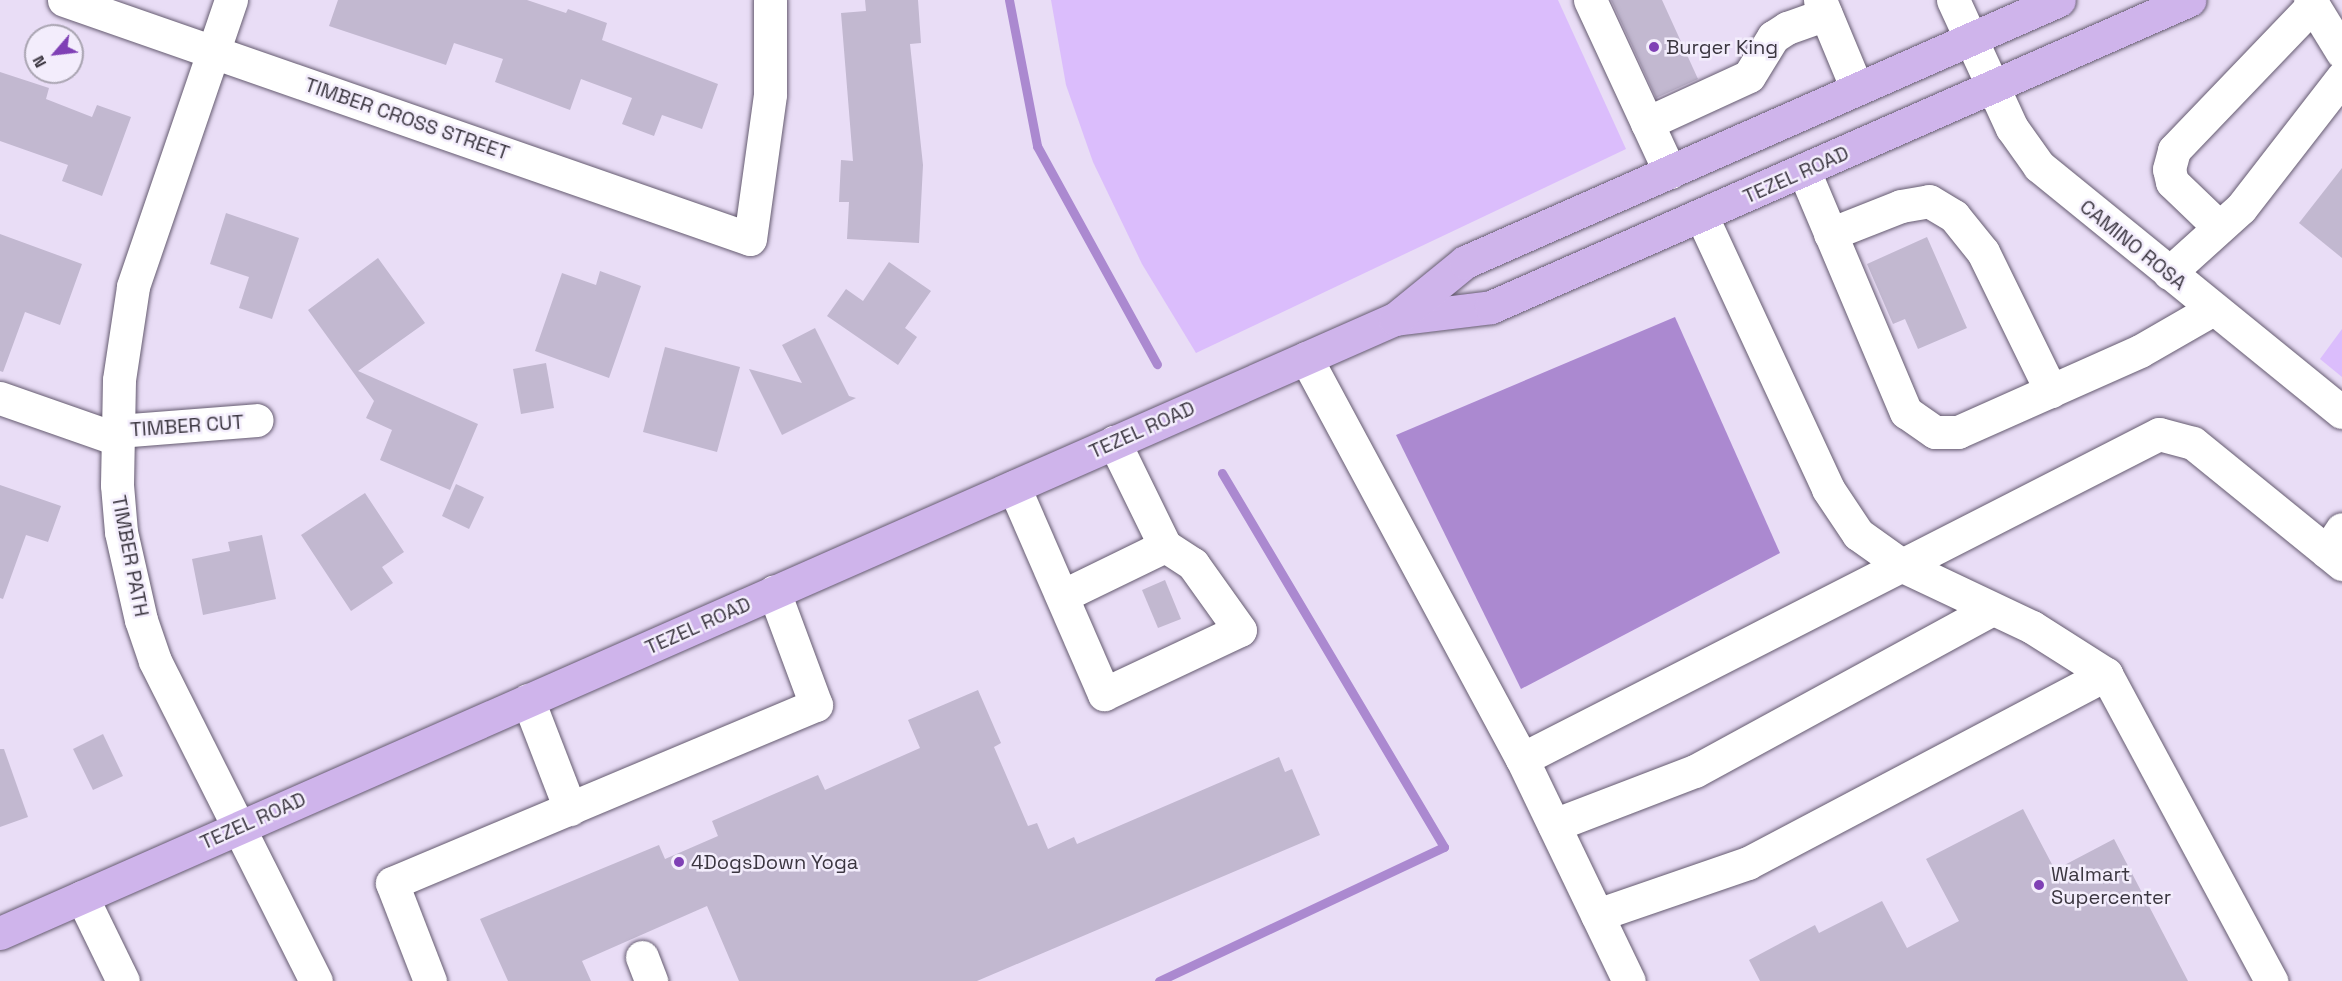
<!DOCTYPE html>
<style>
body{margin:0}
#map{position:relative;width:2342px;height:981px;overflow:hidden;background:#e9ddf6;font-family:"Space Grotesk",sans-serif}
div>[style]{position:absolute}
.green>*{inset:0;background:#dbbdfc}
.water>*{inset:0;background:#ab89d0}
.stream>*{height:9px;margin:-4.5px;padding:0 4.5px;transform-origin:4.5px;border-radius:4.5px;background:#ab89d0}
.building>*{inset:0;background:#c2b8d0}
.roads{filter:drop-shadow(0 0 2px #655b70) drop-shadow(0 0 2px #655b70)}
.minor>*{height:33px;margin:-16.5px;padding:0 16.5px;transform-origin:16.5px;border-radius:16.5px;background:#fff}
.major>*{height:33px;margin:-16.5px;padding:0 16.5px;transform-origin:16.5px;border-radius:16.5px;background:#cfb4eb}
.dots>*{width:16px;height:16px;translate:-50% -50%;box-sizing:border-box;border:3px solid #f3edfc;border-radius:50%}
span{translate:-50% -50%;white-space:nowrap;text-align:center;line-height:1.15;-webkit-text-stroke:5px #f3edfc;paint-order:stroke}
.poi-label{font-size:20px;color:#3b3640}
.left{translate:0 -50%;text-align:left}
.street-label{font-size:20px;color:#3b3640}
.north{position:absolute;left:24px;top:24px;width:60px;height:60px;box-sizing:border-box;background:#f3edfc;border:2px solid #a9a4b1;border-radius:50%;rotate:242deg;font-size:16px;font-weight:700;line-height:24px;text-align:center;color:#3b3640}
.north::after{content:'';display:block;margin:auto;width:21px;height:27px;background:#7f40b5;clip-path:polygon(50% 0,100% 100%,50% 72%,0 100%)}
</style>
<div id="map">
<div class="green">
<div style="clip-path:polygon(1051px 0,1558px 0,1626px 149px,1196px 353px,1142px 264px,1093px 162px,1066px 85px)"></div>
<div style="clip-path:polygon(2342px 329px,2342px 377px,2320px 359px)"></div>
</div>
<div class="water">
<div style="clip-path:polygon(1675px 317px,1780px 553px,1521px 689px,1396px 435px)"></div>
</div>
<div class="stream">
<div style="left:1009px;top:0;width:149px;rotate:79.1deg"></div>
<div style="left:1037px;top:146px;width:249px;rotate:61.2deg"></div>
<div style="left:1159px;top:981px;width:315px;rotate:-25.2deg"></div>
<div style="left:1444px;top:847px;width:435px;rotate:-120.7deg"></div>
</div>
<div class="building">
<div style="clip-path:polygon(338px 0,527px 0,566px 13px,568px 9px,607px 23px,602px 40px,718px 84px,702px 129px,662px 115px,654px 136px,622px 124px,632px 98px,581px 79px,570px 110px,495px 82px,503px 59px,454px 43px,446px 65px,329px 26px)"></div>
<div style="clip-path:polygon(865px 0,918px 0,921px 43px,910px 44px,923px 165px,919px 243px,847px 239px,849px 202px,839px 202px,841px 160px,853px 161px,841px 13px,866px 11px)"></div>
<div style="clip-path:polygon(1611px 0,1662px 0,1698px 79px,1656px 98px)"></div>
<div style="clip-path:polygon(0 72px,49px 88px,46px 99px,92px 117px,97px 105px,131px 117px,102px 196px,62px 181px,68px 165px,0 141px)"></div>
<div style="clip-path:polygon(2342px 168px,2342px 258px,2299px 223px)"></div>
<div style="clip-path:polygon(226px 213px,299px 238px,272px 319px,239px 308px,249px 277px,210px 264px)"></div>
<div style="clip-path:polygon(0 234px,82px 264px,60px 325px,25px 312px,3px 372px,0 371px)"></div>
<div style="clip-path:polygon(1927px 237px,1967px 328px,1918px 349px,1905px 319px,1893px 324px,1867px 264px)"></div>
<div style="clip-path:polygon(378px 258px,425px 323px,358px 371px,478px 424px,450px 490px,380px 460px,392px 430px,366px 418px,374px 401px,308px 310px)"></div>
<div style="clip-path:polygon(889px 262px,931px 291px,905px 328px,917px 337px,898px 365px,827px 316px,846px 289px,863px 301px)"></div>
<div style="clip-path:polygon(600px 271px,641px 286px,609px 378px,535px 351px,562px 273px,596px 285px)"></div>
<div style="clip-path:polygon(815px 328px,849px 396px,856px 398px,782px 435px,749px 369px,802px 383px,782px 345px)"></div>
<div style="clip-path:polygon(665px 347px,740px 367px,717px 452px,643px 432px)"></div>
<div style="clip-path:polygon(546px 363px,554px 408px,521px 414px,513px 369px)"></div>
<div style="clip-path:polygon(456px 484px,484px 497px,469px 529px,442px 516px)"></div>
<div style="clip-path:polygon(0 485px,61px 506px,48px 542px,26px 535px,3px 599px,0 598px)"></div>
<div style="clip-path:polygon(365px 493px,404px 552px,382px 567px,393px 583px,351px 611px,301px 535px)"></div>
<div style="clip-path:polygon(262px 535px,276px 599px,203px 615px,192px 559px,230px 551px,228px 542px)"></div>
<div style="clip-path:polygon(1165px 580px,1181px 619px,1158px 628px,1142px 590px)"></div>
<div style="clip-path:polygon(978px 690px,1001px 743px,994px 747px,1028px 826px,1037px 823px,1048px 849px,1074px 837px,1077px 844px,1279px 757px,1285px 772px,1292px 769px,1320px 835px,977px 981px,739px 981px,707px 906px,582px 961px,591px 981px,508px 981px,480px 919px,659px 845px,665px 859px,718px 836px,712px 821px,818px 775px,825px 790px,920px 748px,908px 720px)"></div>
<div style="clip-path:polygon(103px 734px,123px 776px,93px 790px,73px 749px)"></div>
<div style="clip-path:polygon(0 749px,4px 749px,28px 817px,0 827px)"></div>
<div style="clip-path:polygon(2023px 809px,2055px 870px,2114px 839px,2188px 981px,1760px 981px,1749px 960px,1815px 925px,1819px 933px,1882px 901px,1907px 948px,1959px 921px,1926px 859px)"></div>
</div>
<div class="roads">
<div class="minor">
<div style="left:64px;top:0;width:726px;rotate:19.21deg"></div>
<div style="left:750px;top:239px;width:146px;rotate:-82.1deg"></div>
<div style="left:770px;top:94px;width:94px;rotate:-90deg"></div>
<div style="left:231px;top:0;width:303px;rotate:108.9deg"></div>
<div style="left:133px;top:287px;width:94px;rotate:98.6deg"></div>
<div style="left:119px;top:380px;width:105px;rotate:91.1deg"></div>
<div style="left:117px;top:485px;width:47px;rotate:85.1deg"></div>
<div style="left:121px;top:532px;width:90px;rotate:77.2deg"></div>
<div style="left:141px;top:620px;width:43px;rotate:71.1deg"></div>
<div style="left:155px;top:661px;width:358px;rotate:63.3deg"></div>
<div style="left:1590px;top:0;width:190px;rotate:65.1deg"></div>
<div style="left:1820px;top:0;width:96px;rotate:67.4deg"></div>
<div style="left:1953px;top:0;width:141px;rotate:65.3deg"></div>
<div style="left:2012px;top:128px;width:47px;rotate:54.6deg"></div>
<div style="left:2039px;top:166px;width:390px;rotate:39.1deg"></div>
<div style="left:2310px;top:0;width:61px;rotate:58.4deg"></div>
<div style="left:1647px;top:123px;width:112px;rotate:-24.7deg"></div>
<div style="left:1749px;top:76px;width:46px;rotate:-58.4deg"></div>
<div style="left:1773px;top:37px;width:17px;rotate:-33deg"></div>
<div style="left:1787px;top:28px;width:41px;rotate:-19.7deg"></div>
<div style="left:1804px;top:171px;width:262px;rotate:67.1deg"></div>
<div style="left:1906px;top:412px;width:35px;rotate:35deg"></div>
<div style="left:1935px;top:432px;width:23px"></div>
<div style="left:1958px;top:432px;width:199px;rotate:-24deg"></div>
<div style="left:2140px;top:351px;width:84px;rotate:-29.9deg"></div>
<div style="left:1702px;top:217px;width:300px;rotate:65.1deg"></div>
<div style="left:1828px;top:489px;width:54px;rotate:56.3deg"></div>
<div style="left:1858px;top:534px;width:55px;rotate:35.4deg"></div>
<div style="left:1903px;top:566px;width:143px;rotate:25.3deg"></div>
<div style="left:2032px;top:627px;width:88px;rotate:32.4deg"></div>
<div style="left:2106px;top:674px;width:349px;rotate:61.7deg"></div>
<div style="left:2219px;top:227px;width:65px;rotate:-136.2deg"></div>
<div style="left:2172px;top:182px;width:13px;rotate:-103deg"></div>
<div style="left:2169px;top:169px;width:20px;rotate:-75deg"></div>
<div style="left:2174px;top:150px;width:201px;rotate:-46.2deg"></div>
<div style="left:1830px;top:234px;width:76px;rotate:-21.5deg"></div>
<div style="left:1901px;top:206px;width:28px;rotate:-10deg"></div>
<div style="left:1929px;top:201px;width:29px;rotate:31deg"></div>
<div style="left:1954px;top:216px;width:46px;rotate:51.1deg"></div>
<div style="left:1983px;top:252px;width:155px;rotate:63.9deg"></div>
<div style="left:2169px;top:273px;width:97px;rotate:-42.1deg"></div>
<div style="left:2241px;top:208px;width:165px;rotate:-52.2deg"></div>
<div style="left:1306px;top:358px;width:455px;rotate:61.7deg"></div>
<div style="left:1522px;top:759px;width:246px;rotate:64.3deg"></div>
<div style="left:0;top:398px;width:124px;rotate:19.3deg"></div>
<div style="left:118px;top:431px;width:139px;rotate:-4.5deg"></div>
<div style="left:1014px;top:487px;width:226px;rotate:66.5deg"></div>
<div style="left:1104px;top:694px;width:150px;rotate:-25.2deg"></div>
<div style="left:1240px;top:630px;width:81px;rotate:-125.5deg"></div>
<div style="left:1193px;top:564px;width:33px;rotate:-147deg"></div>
<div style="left:1165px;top:546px;width:116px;rotate:-116.1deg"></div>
<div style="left:2327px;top:552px;width:27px;rotate:-57deg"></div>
<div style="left:1062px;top:596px;width:114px;rotate:-25.9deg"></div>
<div style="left:528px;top:700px;width:117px;rotate:68.9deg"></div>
<div style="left:1522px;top:759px;width:715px;rotate:-27.03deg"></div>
<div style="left:2159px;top:434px;width:35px;rotate:15deg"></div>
<div style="left:2193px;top:443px;width:192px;rotate:39.1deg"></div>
<div style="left:1554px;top:825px;width:151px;rotate:-21deg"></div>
<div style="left:1695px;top:771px;width:338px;rotate:-28.6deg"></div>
<div style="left:82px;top:897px;width:93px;rotate:64deg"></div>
<div style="left:1597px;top:915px;width:160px;rotate:-19deg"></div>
<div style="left:1748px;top:863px;width:405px;rotate:-27.8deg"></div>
<div style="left:642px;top:957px;width:26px;rotate:69deg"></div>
<div style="left:430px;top:981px;width:105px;rotate:-111.2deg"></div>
<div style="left:392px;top:883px;width:460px;rotate:-22.8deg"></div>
<div style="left:816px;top:705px;width:121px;rotate:-110.4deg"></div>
</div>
<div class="major">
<div style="left:1395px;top:319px;width:97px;rotate:-7.1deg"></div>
<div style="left:1491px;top:307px;width:763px;rotate:-23.74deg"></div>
<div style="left:0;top:933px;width:1524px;rotate:-23.76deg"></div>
<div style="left:1395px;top:319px;width:90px;rotate:-39.2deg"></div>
<div style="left:1465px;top:262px;width:649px;rotate:-23.8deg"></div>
</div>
</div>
<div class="dots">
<div style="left:1654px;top:47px;background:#7f40b5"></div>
<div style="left:679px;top:862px;background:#7f40b5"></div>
<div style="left:2039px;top:885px;background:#7f40b5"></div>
</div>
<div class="poi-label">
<span class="left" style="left:1666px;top:47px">Burger King</span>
<span class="left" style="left:691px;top:862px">4DogsDown Yoga</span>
<span class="left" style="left:2051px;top:886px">Walmart<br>Supercenter</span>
</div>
<div class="street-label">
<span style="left:407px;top:119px;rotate:19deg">TIMBER CROSS STREET</span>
<span style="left:1796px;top:175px;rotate:-24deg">TEZEL ROAD</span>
<span style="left:2133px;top:245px;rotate:39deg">CAMINO ROSA</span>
<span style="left:187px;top:426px;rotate:-4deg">TIMBER CUT</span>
<span style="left:1142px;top:430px;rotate:-24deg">TEZEL ROAD</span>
<span style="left:130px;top:556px;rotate:79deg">TIMBER PATH</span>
<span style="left:698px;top:626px;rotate:-24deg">TEZEL ROAD</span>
<span style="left:253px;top:821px;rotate:-24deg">TEZEL ROAD</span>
</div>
<div class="north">N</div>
</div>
